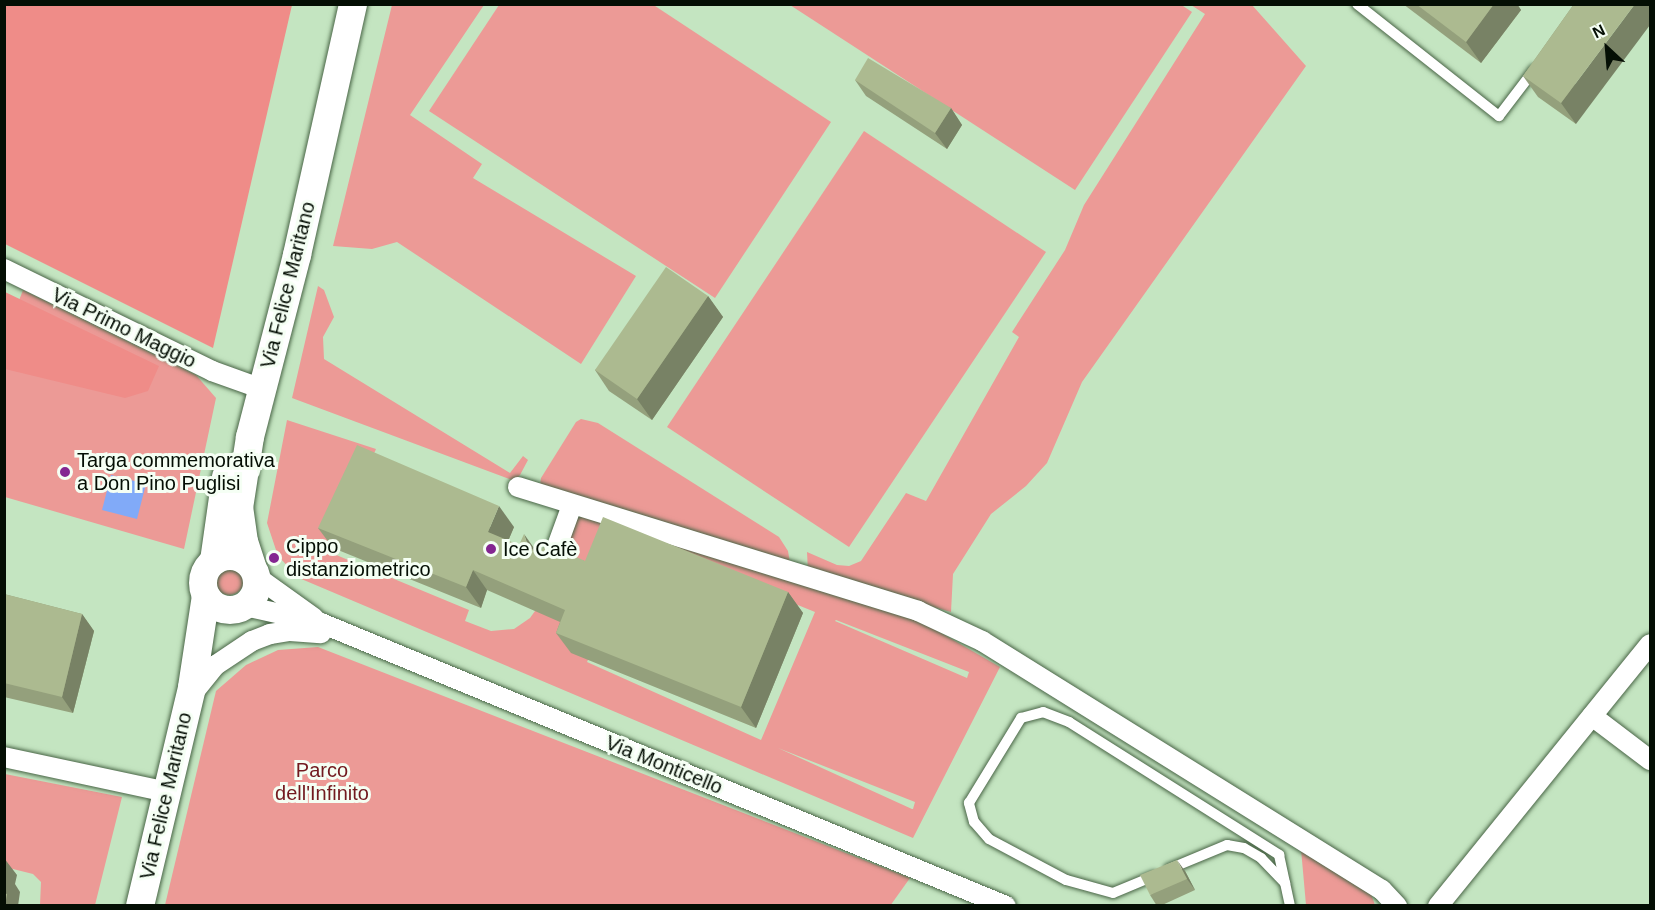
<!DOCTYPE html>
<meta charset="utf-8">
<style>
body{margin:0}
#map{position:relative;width:1655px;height:910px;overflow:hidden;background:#c4e5c1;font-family:Arial,sans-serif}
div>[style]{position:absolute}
.green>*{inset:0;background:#ec9a96}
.round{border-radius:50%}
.forest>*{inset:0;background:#ef8c88}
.water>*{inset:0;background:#81aaf8}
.roads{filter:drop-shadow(0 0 2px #496546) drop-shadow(0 0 2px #496546)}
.lane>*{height:10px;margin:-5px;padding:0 5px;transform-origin:5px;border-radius:5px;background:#fff}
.street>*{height:20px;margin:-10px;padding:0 10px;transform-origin:10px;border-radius:10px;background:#fff}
.secondary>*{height:28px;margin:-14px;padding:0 14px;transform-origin:14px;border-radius:14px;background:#fff}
.secondary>.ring{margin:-14px;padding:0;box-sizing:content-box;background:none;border:28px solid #fff;border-radius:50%}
.wall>*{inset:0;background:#94a07c}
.shaded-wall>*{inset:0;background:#788265}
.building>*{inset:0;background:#acba90}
.dots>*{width:16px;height:16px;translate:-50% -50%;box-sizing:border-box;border:3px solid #f5fff4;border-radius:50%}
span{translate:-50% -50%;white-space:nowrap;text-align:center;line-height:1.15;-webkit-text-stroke:6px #f5fff4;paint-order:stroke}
.street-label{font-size:20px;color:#040e04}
.poi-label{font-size:20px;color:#040e04}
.left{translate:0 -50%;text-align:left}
.park-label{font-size:20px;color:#721a1f}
.frame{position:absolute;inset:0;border:6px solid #040e04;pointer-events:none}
.north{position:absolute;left:1577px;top:18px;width:60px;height:60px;-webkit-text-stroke:4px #f5fff4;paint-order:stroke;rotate:334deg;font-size:16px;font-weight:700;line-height:24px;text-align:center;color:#040e04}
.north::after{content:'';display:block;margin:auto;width:21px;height:27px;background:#040e04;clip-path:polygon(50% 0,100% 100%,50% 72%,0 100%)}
</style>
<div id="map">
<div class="green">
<div style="clip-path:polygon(652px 4px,831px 122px,715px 298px,429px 111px,499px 5px)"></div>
<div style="clip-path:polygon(1180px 4px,1192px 12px,1075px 190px,790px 5px)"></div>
<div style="clip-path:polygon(392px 5px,484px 5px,410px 115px,482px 164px,473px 178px,636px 276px,581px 364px,397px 242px,372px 249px,333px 246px)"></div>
<div style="clip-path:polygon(1191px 5px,1252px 5px,1306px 66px,1082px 382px,1047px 463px,1026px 486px,991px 514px,953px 574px,951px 612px,808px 572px,807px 552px,837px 565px,849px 566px,861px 561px,906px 493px,926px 501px,1019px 337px,1012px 332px,1065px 250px,1084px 205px,1205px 14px)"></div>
<div style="clip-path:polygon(864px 131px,1046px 252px,849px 547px,667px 427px)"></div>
<div style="clip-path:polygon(318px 286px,324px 290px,334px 317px,323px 337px,324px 359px,510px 473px,523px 456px,528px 460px,520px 475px,515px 481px,292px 398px)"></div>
<div style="clip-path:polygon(23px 290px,196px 375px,216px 398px,184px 549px,5px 497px,4px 340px)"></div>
<div style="clip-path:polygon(581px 419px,598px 423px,779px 537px,788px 551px,790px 563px,540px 485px,541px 478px,576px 422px)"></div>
<div style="clip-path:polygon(evenodd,287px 420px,376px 449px,329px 552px,469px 610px,465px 621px,491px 631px,514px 629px,530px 618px,540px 604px,576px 510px,910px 615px,1000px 667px,913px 838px,299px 578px,278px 556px,267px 523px,287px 420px,642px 542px,815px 612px,761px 740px,587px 662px,642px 542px,287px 420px,836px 620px,969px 672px,967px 678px,835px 621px,836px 620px,287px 420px,778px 748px,915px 802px,913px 809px,912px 809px,778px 748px)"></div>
<div class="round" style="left:214px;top:565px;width:30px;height:30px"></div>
<div style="clip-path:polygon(318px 647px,910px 878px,890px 906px,165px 905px,216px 691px,246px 665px,278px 650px)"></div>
<div style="clip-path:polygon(5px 774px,122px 797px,95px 905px,40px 905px,41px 882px,33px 874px,5px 867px)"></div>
<div style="clip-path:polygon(1301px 849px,1371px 894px,1375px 905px,1306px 905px)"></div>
</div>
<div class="forest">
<div style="clip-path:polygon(4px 5px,292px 5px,213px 348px,5px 244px)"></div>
<div style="clip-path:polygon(5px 292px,159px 366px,148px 391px,125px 398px,5px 369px)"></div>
</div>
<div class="water">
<div style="clip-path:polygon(111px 475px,146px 484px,137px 519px,102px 510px)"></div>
</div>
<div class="roads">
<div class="lane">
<div style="left:1357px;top:4px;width:181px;rotate:38.3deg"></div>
<div style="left:1499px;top:116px;width:58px;rotate:-52.7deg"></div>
<div style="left:1169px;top:869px;width:63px;rotate:-22.5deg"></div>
<div style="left:1227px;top:845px;width:17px;rotate:10deg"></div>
<div style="left:1244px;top:848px;width:20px;rotate:30deg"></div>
<div style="left:1261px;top:858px;width:35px;rotate:46deg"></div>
<div style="left:1154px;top:876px;width:44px;rotate:157.5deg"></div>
<div style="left:1113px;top:893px;width:49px;rotate:-164.5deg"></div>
<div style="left:1066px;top:880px;width:87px;rotate:-152deg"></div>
<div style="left:989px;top:839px;width:23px;rotate:-131deg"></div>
<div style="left:974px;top:822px;width:20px;rotate:-105deg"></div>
<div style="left:969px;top:803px;width:100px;rotate:-58.5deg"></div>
<div style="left:1021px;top:718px;width:23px;rotate:-15deg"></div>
<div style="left:1043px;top:712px;width:28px;rotate:21deg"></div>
<div style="left:1069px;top:722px;width:249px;rotate:32.3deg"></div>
<div style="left:1279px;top:855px;width:52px;rotate:77.8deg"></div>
</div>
<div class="street">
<div style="left:4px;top:269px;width:232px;rotate:26.1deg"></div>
<div style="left:212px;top:371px;width:53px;rotate:19.8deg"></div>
<div style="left:518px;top:487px;width:419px;rotate:17.2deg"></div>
<div style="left:918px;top:611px;width:71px;rotate:25.1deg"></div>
<div style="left:982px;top:641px;width:471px;rotate:31.9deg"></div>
<div style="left:1382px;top:890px;width:22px;rotate:47deg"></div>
<div style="left:552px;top:560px;width:59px;rotate:-70deg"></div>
<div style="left:257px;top:577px;width:70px;rotate:35.7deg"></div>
<div style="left:245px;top:606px;width:78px;rotate:12.6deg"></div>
<div style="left:321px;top:623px;width:741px;rotate:22.45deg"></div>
<div style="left:193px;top:693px;width:36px;rotate:-51deg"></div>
<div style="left:216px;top:665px;width:43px;rotate:-33.7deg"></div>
<div style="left:252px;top:641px;width:19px;rotate:-21deg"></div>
<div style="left:270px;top:634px;width:20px;rotate:-9deg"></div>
<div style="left:290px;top:631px;width:31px;rotate:4deg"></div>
<div style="left:1592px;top:716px;width:73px;rotate:37.2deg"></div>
<div style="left:4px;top:757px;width:167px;rotate:12.1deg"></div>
<div style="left:1438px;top:906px;width:337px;rotate:-51deg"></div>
</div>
<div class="secondary">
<div class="ring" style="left:203px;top:556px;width:26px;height:26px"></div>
<div style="left:214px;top:561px;width:85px;rotate:-81.9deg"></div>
<div style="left:252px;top:566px;width:25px;rotate:-108deg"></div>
<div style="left:244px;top:542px;width:34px;rotate:-98deg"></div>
<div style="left:239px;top:508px;width:72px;rotate:-81.2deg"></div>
<div style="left:250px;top:437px;width:188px;rotate:-75.5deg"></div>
<div style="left:297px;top:255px;width:257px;rotate:-77.4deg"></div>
<div style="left:140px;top:906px;width:225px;rotate:-76.6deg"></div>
<div style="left:192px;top:687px;width:92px;rotate:-81.3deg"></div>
</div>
</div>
<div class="wall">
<div style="clip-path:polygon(1403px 4px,1517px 4px,1521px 10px,1481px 63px)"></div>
<div style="clip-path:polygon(1574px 4px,1576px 124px,1538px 97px,1523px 76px)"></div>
<div style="clip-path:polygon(855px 80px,951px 108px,962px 125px,947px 149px,866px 96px)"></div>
<div style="clip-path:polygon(708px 296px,723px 317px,652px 420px,609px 391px,595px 370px)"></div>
<div style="clip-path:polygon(514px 527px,508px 541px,536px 551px,585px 561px,788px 592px,803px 613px,756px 728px,571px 653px,556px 633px,560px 622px,487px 590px,481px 608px,333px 548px,318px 528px)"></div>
<div style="clip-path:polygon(4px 594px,82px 614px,94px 631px,73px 713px,4px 697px)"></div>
<div style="clip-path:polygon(1185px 871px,1195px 890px,1160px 906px,1157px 906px,1150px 895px)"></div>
</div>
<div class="shaded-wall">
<div style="clip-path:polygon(1494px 4px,1517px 4px,1521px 10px,1481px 63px,1466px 42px)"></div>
<div style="clip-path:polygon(1635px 4px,1650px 4px,1650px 25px,1576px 124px,1561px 103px)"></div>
<div style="clip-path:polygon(951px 108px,962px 125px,947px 149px,935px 133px)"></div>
<div style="clip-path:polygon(708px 296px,723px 317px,652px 420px,637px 399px)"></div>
<div style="clip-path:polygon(499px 506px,514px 527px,503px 553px,488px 532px)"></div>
<div style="clip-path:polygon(524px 534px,539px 555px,528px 546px)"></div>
<div style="clip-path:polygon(473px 570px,487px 590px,481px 608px,466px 587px)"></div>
<div style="clip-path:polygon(788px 592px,803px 613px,756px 728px,741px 707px)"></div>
<div style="clip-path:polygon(82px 614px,94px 631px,73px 713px,62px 697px)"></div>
<div style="clip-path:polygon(4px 858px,17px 875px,15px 884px,20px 892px,18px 906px,5px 906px)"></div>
<div style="clip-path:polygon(1177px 860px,1185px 871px,1195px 890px,1187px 879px)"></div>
</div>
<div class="building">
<div style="clip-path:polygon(1416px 4px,1494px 4px,1466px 42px)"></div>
<div style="clip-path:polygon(1574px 4px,1635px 4px,1561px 103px,1523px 76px)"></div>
<div style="clip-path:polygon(868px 58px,951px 108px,935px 133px,855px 80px)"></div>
<div style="clip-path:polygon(666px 267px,708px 296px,637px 399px,595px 370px)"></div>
<div style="clip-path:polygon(357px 445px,499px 506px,488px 532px,519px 545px,524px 534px,528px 546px,534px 551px,540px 551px,548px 544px,585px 561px,603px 517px,788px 592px,741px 707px,556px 633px,565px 610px,473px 570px,466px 587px,318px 528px)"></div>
<div style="clip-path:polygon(4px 594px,82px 614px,62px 697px,4px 683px)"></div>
<div style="clip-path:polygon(1177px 860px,1187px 879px,1150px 895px,1140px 875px)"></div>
<div style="clip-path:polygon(4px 893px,7px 894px,5px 906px,4px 906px)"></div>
</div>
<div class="dots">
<div style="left:65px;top:472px;background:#842691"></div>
<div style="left:491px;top:549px;background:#842691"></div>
<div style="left:274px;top:558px;background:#842691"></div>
</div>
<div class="street-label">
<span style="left:288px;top:285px;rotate:-76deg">Via Felice Maritano</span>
<span style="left:124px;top:328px;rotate:26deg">Via Primo Maggio</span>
<span style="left:664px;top:765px;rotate:22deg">Via Monticello</span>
<span style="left:166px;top:796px;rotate:-77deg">Via Felice Maritano</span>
</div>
<div class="poi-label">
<span class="left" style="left:77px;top:472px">Targa commemorativa<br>a Don Pino Puglisi</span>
<span class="left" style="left:286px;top:558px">Cippo<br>distanziometrico</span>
<span class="left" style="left:503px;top:549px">Ice Cafè</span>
</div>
<div class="park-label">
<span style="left:322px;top:782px">Parco<br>dell'Infinito</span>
</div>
<div class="frame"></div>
<div class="north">N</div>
</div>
